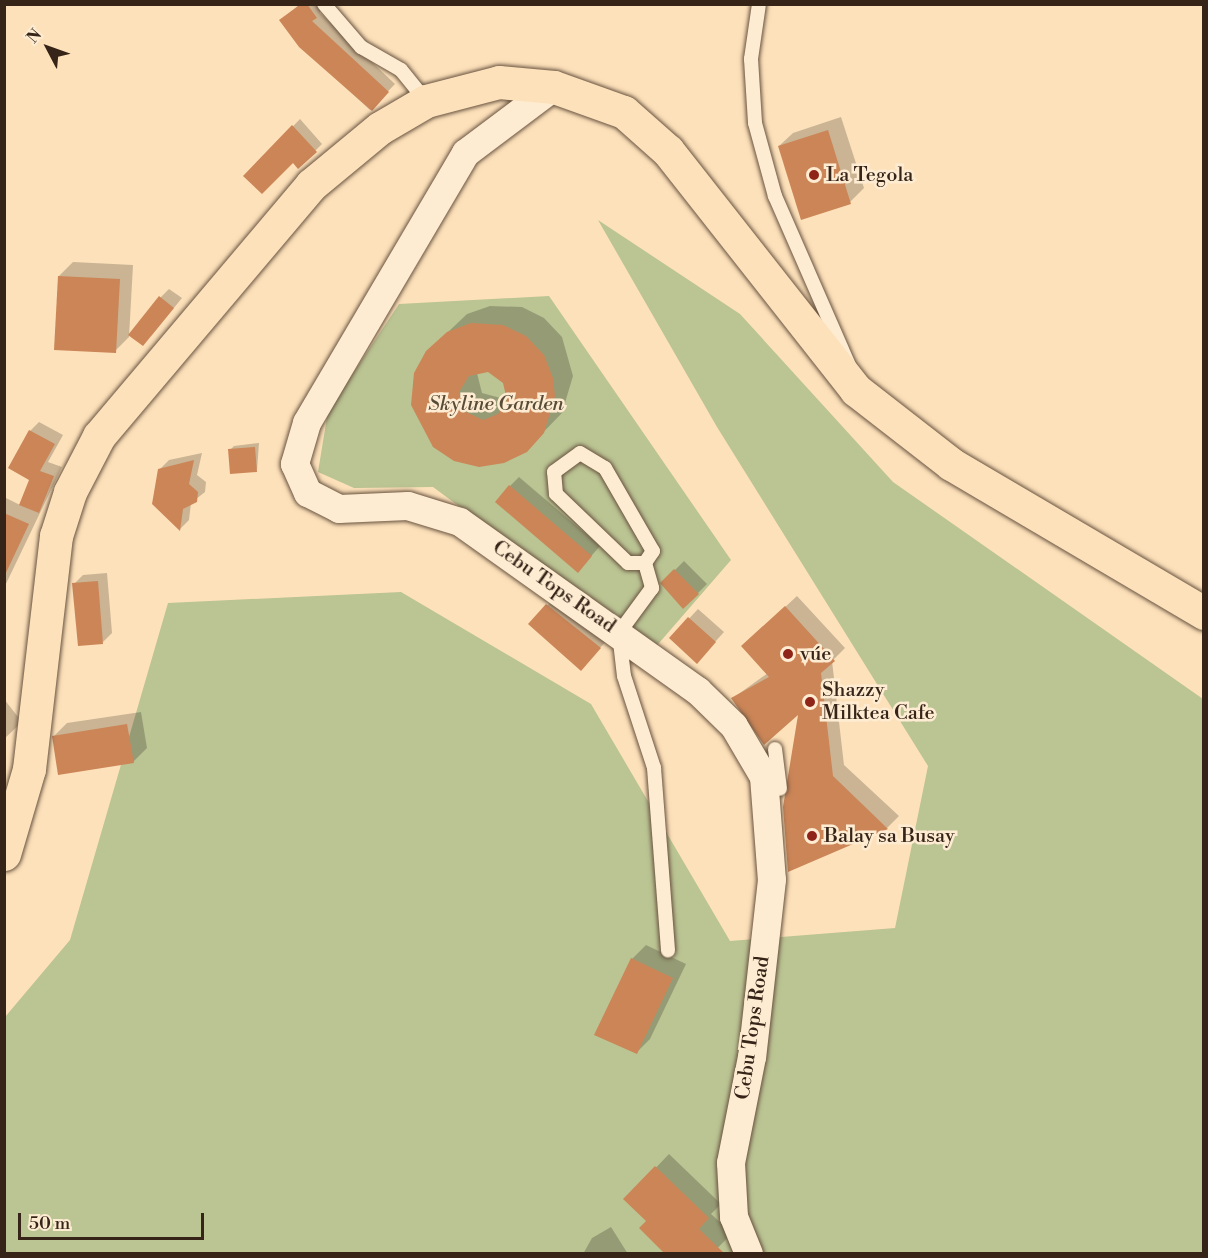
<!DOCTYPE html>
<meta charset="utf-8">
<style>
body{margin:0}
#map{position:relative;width:1208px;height:1258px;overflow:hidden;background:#fde1ba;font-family:"Libre Bodoni",serif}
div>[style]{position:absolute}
.green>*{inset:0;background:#bbc493}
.shadow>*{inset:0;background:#0003}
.building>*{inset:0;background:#cb8557}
.roads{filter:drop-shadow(0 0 2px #685340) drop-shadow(0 0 2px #685340)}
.lane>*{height:14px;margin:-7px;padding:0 7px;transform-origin:7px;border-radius:7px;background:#feecd2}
.street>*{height:28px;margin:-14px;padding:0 14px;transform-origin:14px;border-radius:14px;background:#feecd2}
.primary>*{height:33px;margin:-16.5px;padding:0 16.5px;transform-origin:16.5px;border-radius:16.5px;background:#fde1ba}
.dots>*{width:16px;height:16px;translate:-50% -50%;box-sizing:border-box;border:3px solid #feecd2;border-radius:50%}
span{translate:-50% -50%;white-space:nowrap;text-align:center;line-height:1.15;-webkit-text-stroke:5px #feecd2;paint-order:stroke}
.poi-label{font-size:20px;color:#362418}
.left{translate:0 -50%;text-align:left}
.park-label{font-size:20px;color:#574c37;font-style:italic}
.street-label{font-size:20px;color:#362418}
.frame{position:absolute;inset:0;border:6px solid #362418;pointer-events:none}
.north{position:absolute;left:18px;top:18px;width:60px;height:60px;-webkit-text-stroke:4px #feecd2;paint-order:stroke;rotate:311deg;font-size:16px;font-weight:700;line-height:24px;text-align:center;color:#362418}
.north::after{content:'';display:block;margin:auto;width:21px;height:27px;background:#362418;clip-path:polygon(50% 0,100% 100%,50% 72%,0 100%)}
.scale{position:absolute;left:18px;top:1213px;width:186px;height:27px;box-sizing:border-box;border:3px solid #362418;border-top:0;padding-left:8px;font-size:18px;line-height:21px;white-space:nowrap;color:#362418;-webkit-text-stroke:4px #feecd2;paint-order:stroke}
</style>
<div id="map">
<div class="green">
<div style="clip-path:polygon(598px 220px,740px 314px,893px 482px,1203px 699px,1203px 1253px,5px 1254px,5px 1017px,70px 940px,168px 603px,401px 592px,591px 704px,730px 941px,895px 928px,928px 766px,717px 427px)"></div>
<div style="clip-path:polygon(549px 296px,731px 560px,653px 650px,433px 487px,354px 488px,318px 472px,328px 411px,399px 304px)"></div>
</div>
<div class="shadow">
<div style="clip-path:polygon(300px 4px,320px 4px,320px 13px,395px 84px,370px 110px,300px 46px,281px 20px)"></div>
<div style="clip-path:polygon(841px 117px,864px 188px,850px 202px,779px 146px,793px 133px)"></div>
<div style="clip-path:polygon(300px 119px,322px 144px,299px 167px,293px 161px,245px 176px)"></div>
<div style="clip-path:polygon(73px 262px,133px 265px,129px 337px,115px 351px,59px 276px)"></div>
<div style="clip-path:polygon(169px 289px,182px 298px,151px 336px,161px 297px)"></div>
<div style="clip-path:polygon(evenodd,490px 306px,522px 307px,544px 318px,562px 337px,573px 376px,562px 413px,526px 450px,479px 465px,427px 352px,467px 314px,490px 306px,488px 371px,505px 382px,508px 400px,482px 393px,477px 373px,488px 371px)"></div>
<div style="clip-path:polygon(39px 422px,63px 435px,48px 462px,62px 467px,4px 588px,4px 497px,20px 505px,31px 479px,30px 431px)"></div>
<div style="clip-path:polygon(259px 443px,257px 470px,230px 450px,234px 446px)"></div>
<div style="clip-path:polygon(202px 453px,197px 475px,206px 482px,205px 492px,191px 503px,189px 520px,180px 529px,160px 469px,169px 460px)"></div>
<div style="clip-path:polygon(519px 477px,600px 546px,586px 562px,510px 486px)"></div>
<div style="clip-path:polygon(684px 561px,707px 584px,684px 607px,662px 583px)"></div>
<div style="clip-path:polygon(107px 573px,112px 633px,103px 642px,74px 584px,83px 575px)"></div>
<div style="clip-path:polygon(556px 596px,609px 638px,589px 660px,531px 624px)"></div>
<div style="clip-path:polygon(797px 596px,845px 648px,832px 661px,844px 765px,899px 816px,887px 828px,789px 869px,801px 711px,733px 698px,768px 673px,755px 635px)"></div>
<div style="clip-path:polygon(698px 609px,724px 632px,705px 653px,671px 638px)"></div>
<div style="clip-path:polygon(4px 699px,22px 722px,4px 739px)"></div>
<div style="clip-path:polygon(141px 712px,147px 748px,133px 762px,53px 737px,67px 723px)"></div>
<div style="clip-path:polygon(646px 945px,686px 964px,650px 1039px,636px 1053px,632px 959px)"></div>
<div style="clip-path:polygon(669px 1154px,721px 1204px,711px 1214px,732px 1233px,712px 1254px,648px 1221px,626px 1199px)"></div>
<div style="clip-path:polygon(611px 1227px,628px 1254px,583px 1254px,592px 1238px)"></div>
</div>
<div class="building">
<div style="clip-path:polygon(301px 4px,307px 4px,317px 18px,312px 21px,389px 92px,372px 111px,299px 47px,279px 20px)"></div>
<div style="clip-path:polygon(292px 125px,317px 152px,298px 169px,293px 163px,262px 194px,243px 176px)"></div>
<div style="clip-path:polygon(828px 130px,851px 204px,801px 220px,778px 146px)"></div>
<div style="clip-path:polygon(58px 276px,120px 279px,116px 353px,54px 350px)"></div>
<div style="clip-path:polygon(159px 296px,174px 308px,143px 346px,128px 335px)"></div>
<div style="clip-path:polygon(evenodd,471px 323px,503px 325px,526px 336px,544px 355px,553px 378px,555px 396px,544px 433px,527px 452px,504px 463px,479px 467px,454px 461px,433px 447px,411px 405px,414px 373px,426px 351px,447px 332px,471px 323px,488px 372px,503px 383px,507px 400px,498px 414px,483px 420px,464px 411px,459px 392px,469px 376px,488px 372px)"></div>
<div style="clip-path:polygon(29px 430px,55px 444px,40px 471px,54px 476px,39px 513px,19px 505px,29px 480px,8px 468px)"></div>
<div style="clip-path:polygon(255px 447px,257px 472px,230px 474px,228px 449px)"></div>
<div style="clip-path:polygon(194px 460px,189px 484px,198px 492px,197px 502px,183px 509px,180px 531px,152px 504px,158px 469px)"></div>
<div style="clip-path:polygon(509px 485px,592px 556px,578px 573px,495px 502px)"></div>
<div style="clip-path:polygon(4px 513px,29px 524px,4px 577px)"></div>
<div style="clip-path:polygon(674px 569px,699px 594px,683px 609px,660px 583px)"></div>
<div style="clip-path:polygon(98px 581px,103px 644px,78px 646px,72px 583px)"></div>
<div style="clip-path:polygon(546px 604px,601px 648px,581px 671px,528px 624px)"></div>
<div style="clip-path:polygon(785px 606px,835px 661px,821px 673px,833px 776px,888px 829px,788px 872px,783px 807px,798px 715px,764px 745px,731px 698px,769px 677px,741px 646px)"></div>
<div style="clip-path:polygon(688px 617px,716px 642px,697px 664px,669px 638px)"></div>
<div style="clip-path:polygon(127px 724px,134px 763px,58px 775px,52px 736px)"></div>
<div style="clip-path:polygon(631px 958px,673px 978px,637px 1054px,594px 1035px)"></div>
<div style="clip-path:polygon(655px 1166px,709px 1218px,699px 1229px,725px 1254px,665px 1254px,639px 1228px,646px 1221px,623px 1199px)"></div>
</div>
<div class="roads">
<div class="lane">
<div style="left:324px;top:4px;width:57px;rotate:49.3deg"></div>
<div style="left:361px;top:47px;width:46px;rotate:29.9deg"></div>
<div style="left:401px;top:70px;width:40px;rotate:51deg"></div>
<div style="left:759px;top:4px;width:56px;rotate:98.3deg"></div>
<div style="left:751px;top:59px;width:64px;rotate:86.4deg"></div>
<div style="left:755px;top:123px;width:76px;rotate:74.7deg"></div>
<div style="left:775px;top:196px;width:184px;rotate:66.4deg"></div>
<div style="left:580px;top:453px;width:29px;rotate:31deg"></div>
<div style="left:605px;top:468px;width:96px;rotate:60deg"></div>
<div style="left:653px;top:551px;width:14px;rotate:124deg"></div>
<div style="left:645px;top:563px;width:17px;rotate:180deg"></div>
<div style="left:628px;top:563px;width:100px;rotate:-136.2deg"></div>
<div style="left:556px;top:494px;width:22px;rotate:-95deg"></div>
<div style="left:554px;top:472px;width:32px;rotate:-36deg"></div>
<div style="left:645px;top:563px;width:26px;rotate:74deg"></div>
<div style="left:652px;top:588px;width:56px;rotate:126.3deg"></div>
<div style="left:619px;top:633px;width:43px;rotate:83.4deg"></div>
<div style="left:624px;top:676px;width:97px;rotate:71.9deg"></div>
<div style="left:654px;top:768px;width:183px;rotate:85.6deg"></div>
<div style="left:775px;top:749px;width:40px;rotate:82.9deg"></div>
</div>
<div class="street">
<div style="left:554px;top:87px;width:110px;rotate:143.1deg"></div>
<div style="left:466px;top:153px;width:313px;rotate:120.5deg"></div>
<div style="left:307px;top:423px;width:43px;rotate:106.3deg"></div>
<div style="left:295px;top:464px;width:32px;rotate:66deg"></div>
<div style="left:308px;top:493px;width:35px;rotate:27deg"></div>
<div style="left:339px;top:509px;width:69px;rotate:-2.5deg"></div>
<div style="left:408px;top:506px;width:54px;rotate:17.1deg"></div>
<div style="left:460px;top:522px;width:292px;rotate:35.4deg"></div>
<div style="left:698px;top:691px;width:50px;rotate:44.2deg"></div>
<div style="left:734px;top:726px;width:59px;rotate:59.5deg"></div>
<div style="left:764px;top:777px;width:103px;rotate:85.6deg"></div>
<div style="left:772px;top:880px;width:178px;rotate:96.4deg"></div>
<div style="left:752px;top:1057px;width:108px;rotate:101.2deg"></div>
<div style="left:731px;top:1163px;width:54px;rotate:86.8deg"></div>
<div style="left:734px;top:1217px;width:40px;rotate:68deg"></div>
</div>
<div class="primary">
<div style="left:4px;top:854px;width:89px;rotate:-73.6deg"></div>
<div style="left:29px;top:769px;width:235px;rotate:-83.4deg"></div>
<div style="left:56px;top:536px;width:46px;rotate:-72.3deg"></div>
<div style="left:70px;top:492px;width:63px;rotate:-62.6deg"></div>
<div style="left:99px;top:436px;width:329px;rotate:-49.8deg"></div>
<div style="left:311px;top:185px;width:89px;rotate:-39.6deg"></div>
<div style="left:380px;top:128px;width:53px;rotate:-30.4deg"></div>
<div style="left:426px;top:101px;width:75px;rotate:-14.6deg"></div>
<div style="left:499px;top:82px;width:55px;rotate:5.2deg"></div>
<div style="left:554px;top:87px;width:74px;rotate:19.7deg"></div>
<div style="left:624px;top:112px;width:59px;rotate:41.6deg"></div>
<div style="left:668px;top:151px;width:304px;rotate:51.8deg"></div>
<div style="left:856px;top:390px;width:120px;rotate:37.9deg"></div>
<div style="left:951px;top:464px;width:294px;rotate:30.5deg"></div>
</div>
</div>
<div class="dots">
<div style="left:814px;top:175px;background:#8f2418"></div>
<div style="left:788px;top:654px;background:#8f2418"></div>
<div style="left:810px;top:702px;background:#8f2418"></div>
<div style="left:812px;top:836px;background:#8f2418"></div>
</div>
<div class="poi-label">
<span class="left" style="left:826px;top:175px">La Tegola</span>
<span class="left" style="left:800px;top:654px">vúe</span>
<span class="left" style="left:822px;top:702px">Shazzy<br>Milktea Cafe</span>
<span class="left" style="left:824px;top:836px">Balay sa Busay</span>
</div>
<div class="park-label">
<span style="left:496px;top:404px">Skyline Garden</span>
</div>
<div class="street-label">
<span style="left:554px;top:587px;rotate:35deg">Cebu Tops Road</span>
<span style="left:753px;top:1028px;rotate:-82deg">Cebu Tops Road</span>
</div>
<div class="frame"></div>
<div class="north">N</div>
<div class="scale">50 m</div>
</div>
